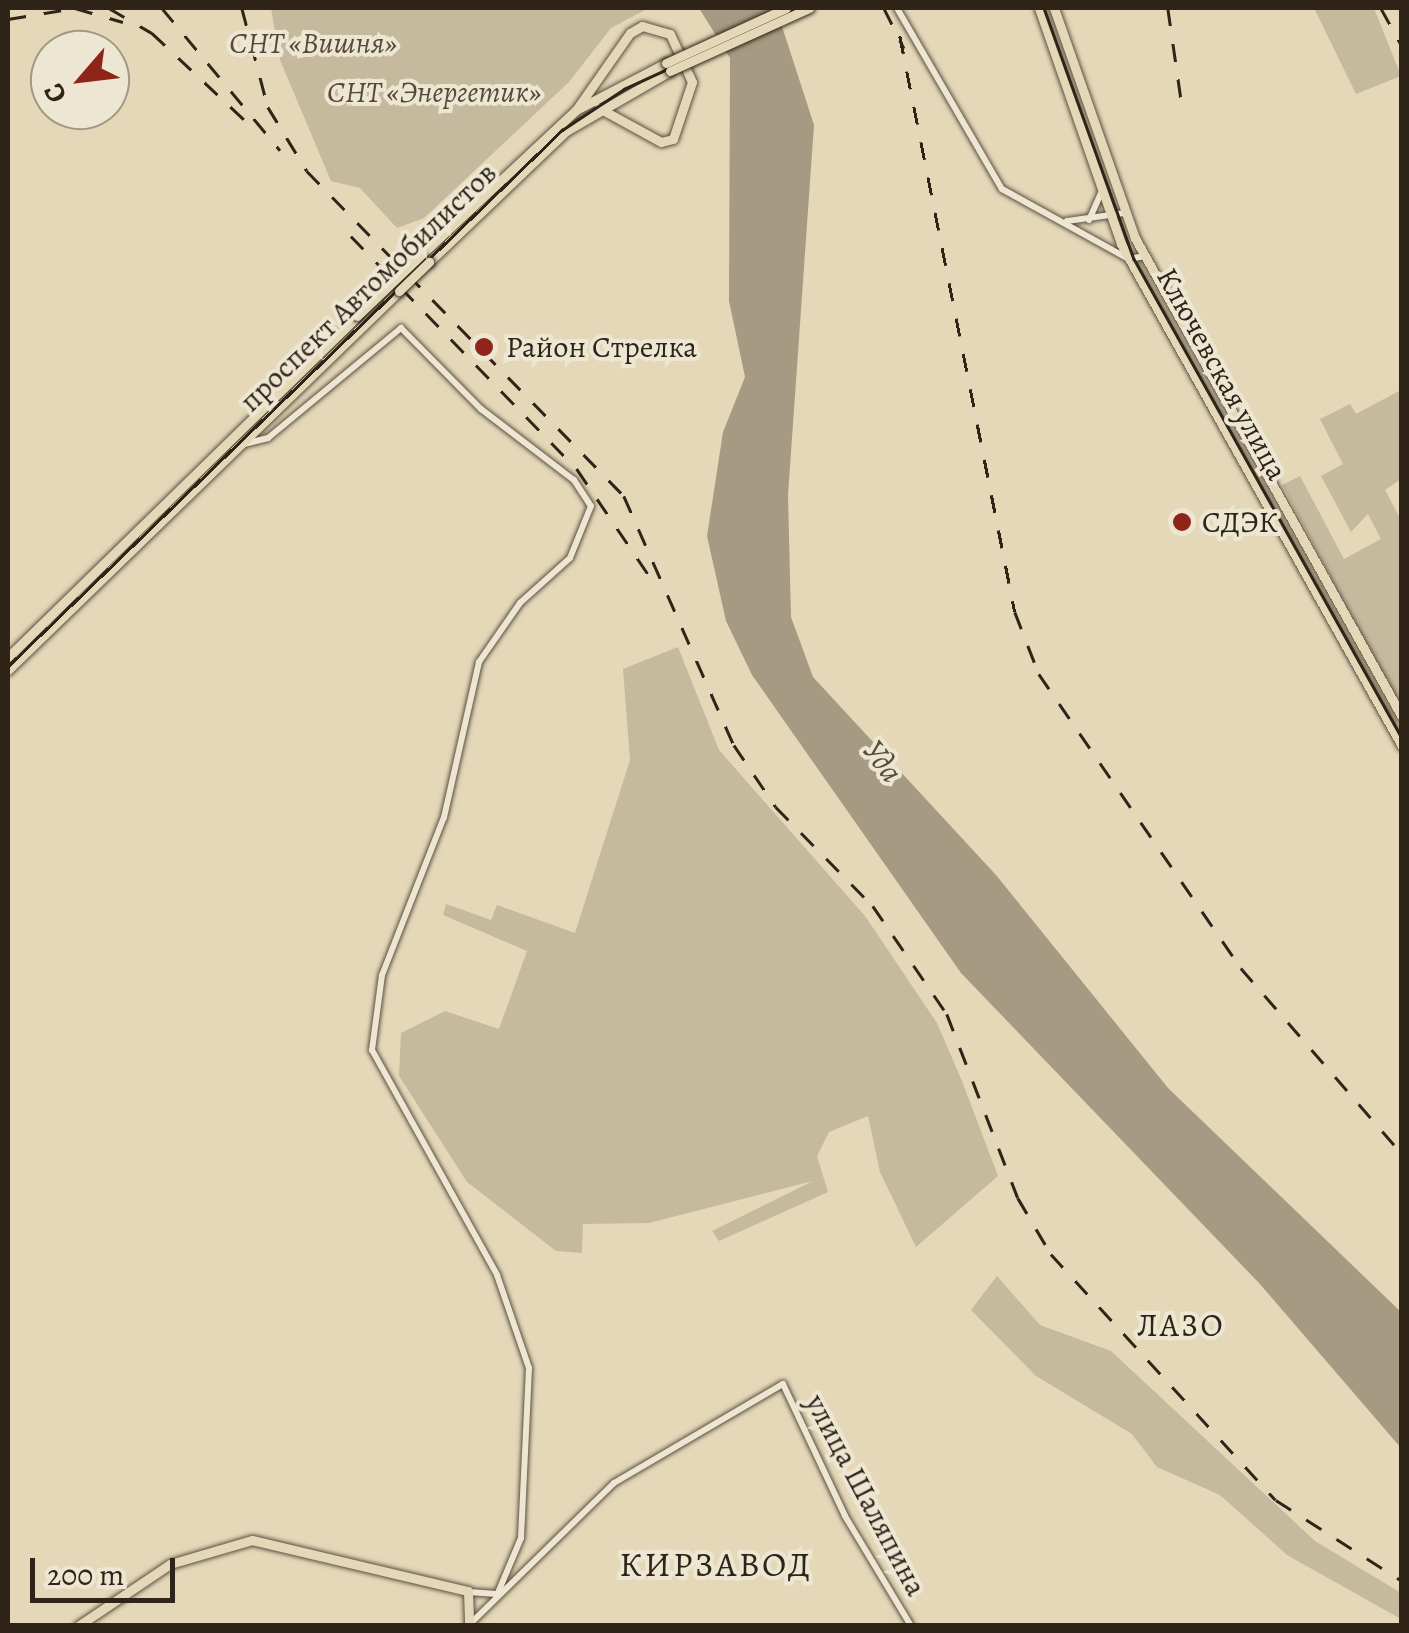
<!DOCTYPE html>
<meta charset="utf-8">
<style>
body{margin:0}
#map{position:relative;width:1409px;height:1633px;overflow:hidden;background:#e4d8b9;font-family:Alegreya,serif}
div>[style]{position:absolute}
.green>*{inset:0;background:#c5b99e}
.water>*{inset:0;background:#a69b82}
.roads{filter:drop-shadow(0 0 2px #5c5140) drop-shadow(0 0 2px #5c5140)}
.minor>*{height:6px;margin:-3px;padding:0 3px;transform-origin:3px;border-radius:3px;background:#ede6d2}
.major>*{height:9px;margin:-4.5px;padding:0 4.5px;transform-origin:4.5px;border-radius:4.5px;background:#e4d8b9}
.tram>*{height:2.5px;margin:-1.25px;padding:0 1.25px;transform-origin:1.25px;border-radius:1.25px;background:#2e2418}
.rail>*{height:2.5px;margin-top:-1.25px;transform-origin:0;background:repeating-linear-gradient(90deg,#2e2418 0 18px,transparent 0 36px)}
.bridges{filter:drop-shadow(0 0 2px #2e2418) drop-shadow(0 0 2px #2e2418)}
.major-bridge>*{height:9px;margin:-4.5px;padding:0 4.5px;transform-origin:4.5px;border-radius:4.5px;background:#e4d8b9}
.dots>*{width:28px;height:28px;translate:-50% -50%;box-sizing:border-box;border:5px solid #ede6d2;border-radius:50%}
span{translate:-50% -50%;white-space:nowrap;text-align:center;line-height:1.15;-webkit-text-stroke:8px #ede6d2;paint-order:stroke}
.park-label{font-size:30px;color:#54493a;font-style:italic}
.street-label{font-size:30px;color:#2e2418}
.poi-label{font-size:30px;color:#2e2418}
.left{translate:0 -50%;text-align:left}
.water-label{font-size:32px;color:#584e3d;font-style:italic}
.neighbourhood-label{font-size:32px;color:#2e2418;letter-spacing:2.5px}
.quarter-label{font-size:35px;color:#2e2418;letter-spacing:2.5px}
.frame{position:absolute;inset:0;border:10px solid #2e2418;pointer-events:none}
.north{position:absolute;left:30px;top:30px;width:100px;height:100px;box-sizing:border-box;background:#ede6d2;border:2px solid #a19888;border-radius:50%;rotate:242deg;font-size:28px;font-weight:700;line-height:40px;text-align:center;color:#2e2418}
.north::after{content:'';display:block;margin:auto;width:35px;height:45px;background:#8f2418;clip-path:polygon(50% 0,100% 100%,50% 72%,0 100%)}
.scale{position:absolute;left:30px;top:1558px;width:145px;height:45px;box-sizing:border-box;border:5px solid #2e2418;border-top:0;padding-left:12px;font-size:30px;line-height:35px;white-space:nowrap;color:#2e2418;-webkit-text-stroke:8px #ede6d2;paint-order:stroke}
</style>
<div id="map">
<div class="green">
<div style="clip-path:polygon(271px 8px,649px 8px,611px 28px,569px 82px,424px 218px,397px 228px,360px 188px,331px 181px,280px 60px)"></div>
<div style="clip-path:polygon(1314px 8px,1374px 8px,1401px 76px,1356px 94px)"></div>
<div style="clip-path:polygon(1401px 390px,1401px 479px,1385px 490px,1401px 520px,1401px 709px,1282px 485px,1300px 476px,1344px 559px,1381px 539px,1368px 514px,1351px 532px,1321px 476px,1343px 464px,1320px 419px,1350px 404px,1356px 414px)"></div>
<div style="clip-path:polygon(678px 647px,719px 750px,865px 916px,937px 1023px,962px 1081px,998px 1176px,916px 1247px,880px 1172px,868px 1116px,829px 1132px,817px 1156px,828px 1192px,719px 1241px,712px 1231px,813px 1181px,649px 1223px,583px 1224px,582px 1253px,556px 1251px,467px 1182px,399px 1076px,401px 1033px,445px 1011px,499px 1029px,527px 951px,443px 915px,446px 904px,491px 920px,497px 905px,575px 933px,630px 760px,623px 669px)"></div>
<div style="clip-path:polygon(997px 1276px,1040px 1325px,1111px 1351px,1315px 1541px,1401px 1593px,1401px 1619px,1287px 1555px,1220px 1495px,1157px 1467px,1132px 1434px,1036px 1376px,971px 1310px)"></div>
</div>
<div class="water">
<div style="clip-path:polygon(699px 8px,776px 8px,814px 125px,788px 495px,791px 617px,813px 677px,996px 875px,1168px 1088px,1401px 1312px,1401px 1448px,1259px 1283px,961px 973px,752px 675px,726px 621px,707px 536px,723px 432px,745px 377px,729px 301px,730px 58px)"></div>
</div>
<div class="roads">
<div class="minor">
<div style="left:897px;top:8px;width:209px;rotate:59.9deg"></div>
<div style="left:1002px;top:189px;width:145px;rotate:28.9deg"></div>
<div style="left:1129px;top:259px;width:16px;rotate:-11deg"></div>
<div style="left:1089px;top:220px;width:32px;rotate:-66deg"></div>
<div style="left:1067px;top:221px;width:59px;rotate:-7.9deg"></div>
<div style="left:240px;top:445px;width:29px;rotate:-14deg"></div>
<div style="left:268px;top:438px;width:173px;rotate:-39.6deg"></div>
<div style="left:401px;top:328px;width:114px;rotate:45.4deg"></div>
<div style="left:481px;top:409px;width:117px;rotate:37.4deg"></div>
<div style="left:574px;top:480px;width:31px;rotate:57deg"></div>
<div style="left:591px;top:506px;width:56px;rotate:112deg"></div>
<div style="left:570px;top:558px;width:67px;rotate:138deg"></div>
<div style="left:520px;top:603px;width:72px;rotate:124.8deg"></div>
<div style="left:479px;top:662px;width:159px;rotate:102.7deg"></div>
<div style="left:444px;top:817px;width:170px;rotate:111.4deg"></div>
<div style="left:382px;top:975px;width:76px;rotate:97.6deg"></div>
<div style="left:372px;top:1050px;width:257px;rotate:60.9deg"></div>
<div style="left:497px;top:1275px;width:98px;rotate:71deg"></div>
<div style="left:529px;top:1368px;width:170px;rotate:92.7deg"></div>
<div style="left:521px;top:1538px;width:62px;rotate:112.8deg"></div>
<div style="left:469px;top:1592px;width:31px;rotate:4deg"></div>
<div style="left:473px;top:1621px;width:197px;rotate:-44.4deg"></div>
<div style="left:614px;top:1483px;width:196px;rotate:-30.4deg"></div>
<div style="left:783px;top:1384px;width:146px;rotate:64.8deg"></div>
<div style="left:845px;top:1516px;width:128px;rotate:59deg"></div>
</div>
<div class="major">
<div style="left:1039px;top:8px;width:250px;rotate:70.8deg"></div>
<div style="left:1121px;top:244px;width:575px;rotate:60.76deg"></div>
<div style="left:1054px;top:8px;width:244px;rotate:70.6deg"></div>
<div style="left:1135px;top:238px;width:548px;rotate:60.86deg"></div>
<div style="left:576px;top:110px;width:94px;rotate:-55deg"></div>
<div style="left:630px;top:33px;width:14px;rotate:-30deg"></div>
<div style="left:642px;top:26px;width:29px;rotate:16deg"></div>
<div style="left:670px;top:34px;width:53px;rotate:65.4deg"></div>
<div style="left:692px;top:82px;width:60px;rotate:108.4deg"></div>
<div style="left:673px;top:139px;width:12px;rotate:166deg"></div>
<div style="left:661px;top:142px;width:71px;rotate:-151.3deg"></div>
<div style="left:421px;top:255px;width:212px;rotate:-43.1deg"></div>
<div style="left:576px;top:110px;width:102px;rotate:-27.6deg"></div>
<div style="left:429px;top:262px;width:190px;rotate:-43.7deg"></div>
<div style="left:566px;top:131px;width:120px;rotate:-30deg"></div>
<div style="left:8px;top:657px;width:488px;rotate:-44.3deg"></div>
<div style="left:8px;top:670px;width:545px;rotate:-44.11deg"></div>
<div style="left:78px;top:1626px;width:111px;rotate:-34deg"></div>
<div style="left:170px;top:1564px;width:85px;rotate:-16.3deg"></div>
<div style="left:252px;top:1540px;width:222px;rotate:13.3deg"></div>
<div style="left:468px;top:1591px;width:35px;rotate:88deg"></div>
</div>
</div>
<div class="tram">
<div style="left:1044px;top:8px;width:267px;rotate:70.3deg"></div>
<div style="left:1134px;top:259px;width:549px;rotate:60.77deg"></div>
<div style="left:8px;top:666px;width:771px;rotate:-44.05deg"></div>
<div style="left:562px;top:130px;width:74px;rotate:-33.5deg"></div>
<div style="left:624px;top:89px;width:194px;rotate:-24.7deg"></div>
<div style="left:8px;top:1622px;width:4px;rotate:63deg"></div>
</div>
<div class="rail">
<div style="left:109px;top:8px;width:50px;rotate:30.2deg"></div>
<div style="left:152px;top:33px;width:134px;rotate:43.2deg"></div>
<div style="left:162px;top:8px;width:185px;rotate:50.3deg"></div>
<div style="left:242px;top:8px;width:102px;rotate:75.3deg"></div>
<div style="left:268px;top:107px;width:75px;rotate:58.6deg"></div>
<div style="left:307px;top:171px;width:454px;rotate:45.7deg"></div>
<div style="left:624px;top:496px;width:272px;rotate:66.2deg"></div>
<div style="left:734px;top:745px;width:75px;rotate:55.9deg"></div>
<div style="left:776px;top:807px;width:139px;rotate:45.6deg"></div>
<div style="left:873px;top:906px;width:131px;rotate:55.6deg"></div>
<div style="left:947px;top:1014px;width:197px;rotate:68.9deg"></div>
<div style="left:1018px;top:1198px;width:65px;rotate:59.5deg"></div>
<div style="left:1051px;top:1254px;width:333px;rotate:47.6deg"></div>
<div style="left:1276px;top:1500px;width:150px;rotate:32.7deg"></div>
<div style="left:884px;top:8px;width:45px;rotate:63.4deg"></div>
<div style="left:1168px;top:8px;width:98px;rotate:81.8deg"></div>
<div style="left:1381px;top:8px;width:43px;rotate:61.1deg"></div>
<div style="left:8px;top:19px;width:68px;rotate:-9.3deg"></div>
<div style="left:75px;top:8px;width:50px;rotate:16.3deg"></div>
<div style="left:900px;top:36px;width:587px;rotate:78.71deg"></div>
<div style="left:1015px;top:612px;width:66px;rotate:68.8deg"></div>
<div style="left:1039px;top:674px;width:357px;rotate:55.5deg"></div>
<div style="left:1241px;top:968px;width:246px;rotate:49.1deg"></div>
<div style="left:351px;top:236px;width:325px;rotate:45.9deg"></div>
<div style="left:577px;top:469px;width:139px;rotate:55.9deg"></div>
</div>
<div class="bridges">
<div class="major-bridge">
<div style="left:666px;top:63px;width:132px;rotate:-24.6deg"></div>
<div style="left:670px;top:71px;width:153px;rotate:-24.4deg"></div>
<div style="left:399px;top:291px;width:42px;rotate:-44deg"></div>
<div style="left:357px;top:316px;width:88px;rotate:-43.6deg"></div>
</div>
</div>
<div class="dots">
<div style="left:484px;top:347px;background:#8f2418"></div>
<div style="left:1182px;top:522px;background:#8f2418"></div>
</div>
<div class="park-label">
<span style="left:313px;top:43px">СНТ «Вишня»</span>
<span style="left:434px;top:92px">СНТ «Энергетик»</span>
</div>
<div class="street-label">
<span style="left:368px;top:287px;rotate:-44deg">проспект Автомобилистов</span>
<span style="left:1222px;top:374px;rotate:61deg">Ключевская улица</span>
<span style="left:866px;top:1495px;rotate:62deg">улица Шаляпина</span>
</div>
<div class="poi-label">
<span class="left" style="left:506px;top:347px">Район Стрелка</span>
<span class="left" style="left:1202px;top:522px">СДЭК</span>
</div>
<div class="water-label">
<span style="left:883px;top:761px;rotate:53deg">Уда</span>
</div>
<div class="neighbourhood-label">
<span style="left:1181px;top:1325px">ЛАЗО</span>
</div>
<div class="quarter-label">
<span style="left:716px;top:1564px">КИРЗАВОД</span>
</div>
<div class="frame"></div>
<div class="north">С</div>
<div class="scale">200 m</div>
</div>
